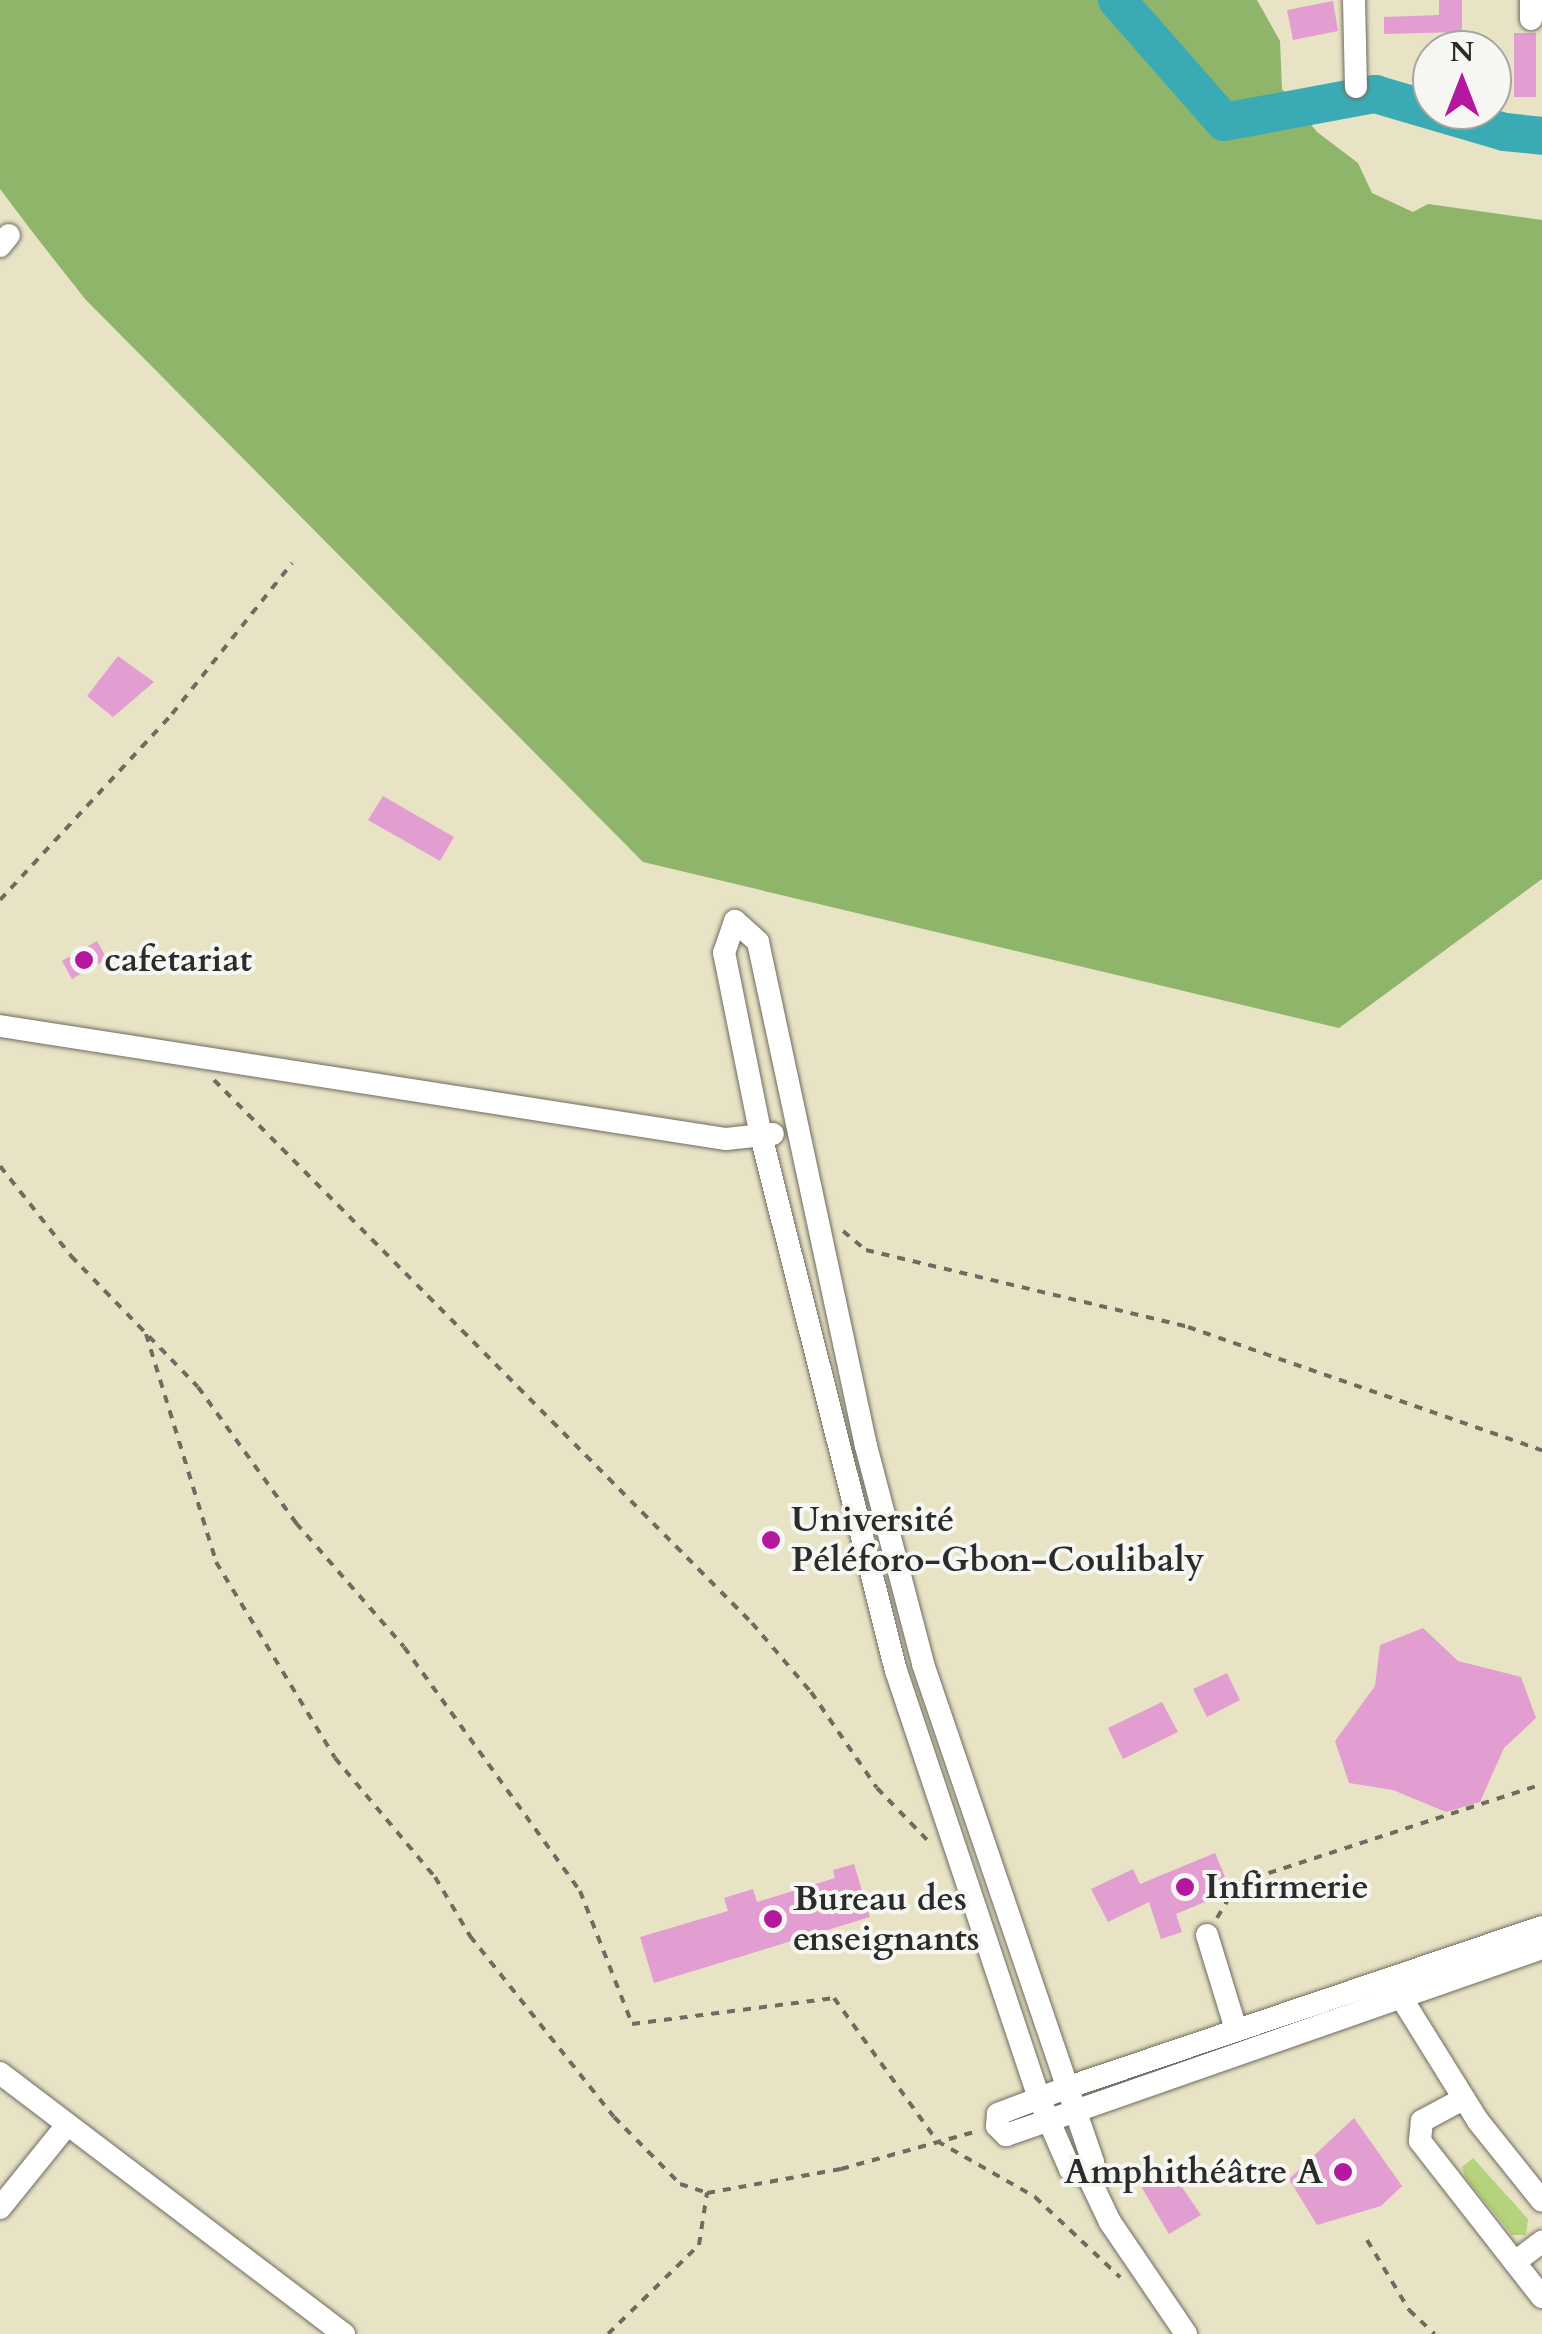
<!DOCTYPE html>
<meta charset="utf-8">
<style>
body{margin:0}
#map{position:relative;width:1542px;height:2334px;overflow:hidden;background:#e9e3c5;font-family:Cardo,serif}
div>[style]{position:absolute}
.green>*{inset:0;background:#b4d37a}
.forest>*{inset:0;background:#8fb56a}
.river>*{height:38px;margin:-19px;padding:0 19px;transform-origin:19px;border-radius:19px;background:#3aabb5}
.building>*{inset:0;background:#e29ed0}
.path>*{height:4px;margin-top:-2px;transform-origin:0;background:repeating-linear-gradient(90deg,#6e6b61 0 8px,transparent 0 16px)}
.roads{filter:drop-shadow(0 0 2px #6e6b61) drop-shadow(0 0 2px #6e6b61)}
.minor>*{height:22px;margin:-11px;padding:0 11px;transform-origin:11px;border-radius:11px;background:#fff}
.dots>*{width:28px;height:28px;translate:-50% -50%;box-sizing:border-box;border:5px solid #f6f6f2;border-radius:50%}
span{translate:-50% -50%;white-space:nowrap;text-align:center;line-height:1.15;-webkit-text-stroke:8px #f6f6f2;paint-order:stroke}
.poi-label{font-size:35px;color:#2b2b2b;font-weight:700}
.left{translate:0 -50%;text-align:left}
.right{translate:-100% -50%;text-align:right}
.north{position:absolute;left:1412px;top:30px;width:100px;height:100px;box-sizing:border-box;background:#f6f6f2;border:2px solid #a5a5a2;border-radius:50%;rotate:0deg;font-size:28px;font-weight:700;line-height:40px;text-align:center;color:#2b2b2b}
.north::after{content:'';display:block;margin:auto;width:35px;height:45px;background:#b5179e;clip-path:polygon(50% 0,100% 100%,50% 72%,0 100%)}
</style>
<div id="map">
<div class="green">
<div style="clip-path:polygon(1473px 2158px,1528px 2219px,1526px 2235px,1512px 2235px,1465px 2177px,1462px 2167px)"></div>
</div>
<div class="forest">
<div style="clip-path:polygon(0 0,1257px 0,1280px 41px,1282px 89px,1317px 132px,1358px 163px,1372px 193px,1413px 212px,1428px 204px,1542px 220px,1542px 879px,1339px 1028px,643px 862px,85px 299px,34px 234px,0 189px)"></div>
</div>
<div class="river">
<div style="left:1117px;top:0;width:162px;rotate:48.7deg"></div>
<div style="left:1224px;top:122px;width:154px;rotate:-10.5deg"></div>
<div style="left:1375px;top:94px;width:135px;rotate:16.3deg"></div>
<div style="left:1505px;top:132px;width:37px;rotate:6deg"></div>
</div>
<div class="building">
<div style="clip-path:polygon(1439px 0,1462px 0,1462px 32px,1384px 34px,1384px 17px,1439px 15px)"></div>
<div style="clip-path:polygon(1333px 1px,1338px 31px,1293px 40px,1287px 10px)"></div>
<div style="clip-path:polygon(1514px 33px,1536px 33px,1536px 97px,1514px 97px)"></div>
<div style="clip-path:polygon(118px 656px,154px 682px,113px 717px,87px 696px)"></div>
<div style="clip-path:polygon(383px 796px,454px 837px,440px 861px,368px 820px)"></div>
<div style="clip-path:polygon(97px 941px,107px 959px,72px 979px,62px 961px)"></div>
<div style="clip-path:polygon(1423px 1628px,1458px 1661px,1521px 1677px,1536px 1718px,1504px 1748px,1480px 1802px,1446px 1812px,1393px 1790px,1349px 1783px,1335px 1741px,1375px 1686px,1380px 1645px)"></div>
<div style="clip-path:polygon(1227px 1673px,1240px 1700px,1207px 1717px,1193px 1689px)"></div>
<div style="clip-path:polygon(1162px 1702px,1178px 1732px,1123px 1759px,1108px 1728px)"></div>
<div style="clip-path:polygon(1215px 1853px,1231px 1891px,1176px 1914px,1182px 1932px,1161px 1939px,1149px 1902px,1108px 1922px,1091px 1889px,1133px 1869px,1140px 1884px)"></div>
<div style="clip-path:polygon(854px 1864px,870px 1917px,654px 1983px,640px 1937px,728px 1911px,724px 1898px,753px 1889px,757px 1902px,835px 1878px,833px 1870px)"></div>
<div style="clip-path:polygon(1354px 2118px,1402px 2186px,1381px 2206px,1317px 2225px,1289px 2179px)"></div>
<div style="clip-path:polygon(1169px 2168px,1201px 2215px,1169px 2234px,1142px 2188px)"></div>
</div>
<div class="path">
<div style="left:0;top:900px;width:253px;rotate:-47.2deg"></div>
<div style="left:172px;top:714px;width:193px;rotate:-51.5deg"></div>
<div style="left:214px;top:1080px;width:764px;rotate:45.27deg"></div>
<div style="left:752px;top:1623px;width:91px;rotate:49.5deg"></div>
<div style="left:811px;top:1692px;width:116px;rotate:55.5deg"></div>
<div style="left:877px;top:1788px;width:78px;rotate:46deg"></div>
<div style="left:0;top:1166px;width:115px;rotate:51.7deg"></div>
<div style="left:71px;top:1256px;width:182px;rotate:45.9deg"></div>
<div style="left:198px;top:1387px;width:168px;rotate:54.2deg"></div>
<div style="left:296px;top:1523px;width:164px;rotate:48.9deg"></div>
<div style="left:404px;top:1647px;width:301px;rotate:54.2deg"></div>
<div style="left:580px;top:1891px;width:143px;rotate:68.6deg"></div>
<div style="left:632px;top:2024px;width:204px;rotate:-7.3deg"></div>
<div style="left:834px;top:1998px;width:176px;rotate:54.2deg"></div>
<div style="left:937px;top:2141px;width:113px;rotate:29.7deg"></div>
<div style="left:1035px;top:2197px;width:117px;rotate:43.3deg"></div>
<div style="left:843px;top:1231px;width:30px;rotate:40deg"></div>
<div style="left:866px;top:1250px;width:331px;rotate:13.4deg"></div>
<div style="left:1188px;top:1327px;width:375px;rotate:19.2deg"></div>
<div style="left:146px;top:1334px;width:239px;rotate:72.9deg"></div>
<div style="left:216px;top:1562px;width:229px;rotate:58.7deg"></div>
<div style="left:335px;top:1758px;width:155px;rotate:50deg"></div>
<div style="left:435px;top:1877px;width:69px;rotate:59.3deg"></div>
<div style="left:470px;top:1936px;width:231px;rotate:51.5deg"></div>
<div style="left:614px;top:2117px;width:94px;rotate:45.4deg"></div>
<div style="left:680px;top:2184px;width:28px;rotate:18deg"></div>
<div style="left:1217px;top:1918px;width:41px;rotate:-59deg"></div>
<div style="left:1238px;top:1883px;width:320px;rotate:-18deg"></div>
<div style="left:1367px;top:2240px;width:82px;rotate:59deg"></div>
<div style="left:1409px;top:2310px;width:35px;rotate:43deg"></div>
<div style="left:608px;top:2334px;width:127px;rotate:-44.4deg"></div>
<div style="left:699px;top:2245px;width:53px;rotate:-81.3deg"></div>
<div style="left:707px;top:2193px;width:136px;rotate:-10.2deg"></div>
<div style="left:841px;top:2169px;width:142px;rotate:-15.5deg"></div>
</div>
<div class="roads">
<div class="minor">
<div style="left:1354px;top:0;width:87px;rotate:88.7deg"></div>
<div style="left:1531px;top:19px;width:19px;rotate:-90deg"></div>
<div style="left:0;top:246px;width:14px;rotate:-51deg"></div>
<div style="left:0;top:1026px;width:735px;rotate:8.85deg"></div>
<div style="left:726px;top:1139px;width:47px;rotate:-6.1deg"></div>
<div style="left:1542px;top:1927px;width:502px;rotate:161.31deg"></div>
<div style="left:1066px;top:2088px;width:73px;rotate:159.1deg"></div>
<div style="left:998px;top:2114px;width:12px;rotate:95deg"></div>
<div style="left:997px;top:2126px;width:13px;rotate:45deg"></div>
<div style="left:1006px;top:2135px;width:46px;rotate:-18.8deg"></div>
<div style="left:1050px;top:2120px;width:521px;rotate:-19.27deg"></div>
<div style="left:1207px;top:1935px;width:98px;rotate:72.9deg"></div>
<div style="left:1394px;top:1986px;width:159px;rotate:58.1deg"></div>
<div style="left:1478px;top:2121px;width:102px;rotate:51.3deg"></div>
<div style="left:0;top:2073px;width:432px;rotate:37.2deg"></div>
<div style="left:1463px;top:2099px;width:47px;rotate:151.8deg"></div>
<div style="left:1422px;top:2121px;width:20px;rotate:96deg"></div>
<div style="left:1420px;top:2141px;width:198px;rotate:52deg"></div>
<div style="left:1089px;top:2178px;width:21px;rotate:-155deg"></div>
<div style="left:1070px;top:2169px;width:77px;rotate:-113.6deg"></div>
<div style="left:1039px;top:2098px;width:450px;rotate:-108.5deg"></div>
<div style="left:896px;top:1671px;width:552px;rotate:-104.16deg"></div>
<div style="left:761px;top:1136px;width:187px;rotate:-101.4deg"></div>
<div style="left:724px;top:953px;width:34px;rotate:-71deg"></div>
<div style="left:735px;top:921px;width:31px;rotate:42deg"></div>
<div style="left:758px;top:942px;width:515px;rotate:77.91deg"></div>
<div style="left:866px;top:1446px;width:225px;rotate:75.3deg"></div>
<div style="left:923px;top:1664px;width:526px;rotate:71.15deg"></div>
<div style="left:1093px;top:2162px;width:16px;rotate:104deg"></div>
<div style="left:1089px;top:2178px;width:49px;rotate:64.5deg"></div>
<div style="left:1110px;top:2222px;width:135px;rotate:55.8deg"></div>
<div style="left:0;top:2208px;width:107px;rotate:-51.1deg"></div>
<div style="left:1515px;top:2262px;width:34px;rotate:-37deg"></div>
</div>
</div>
<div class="dots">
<div style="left:84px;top:960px;background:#b5179e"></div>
<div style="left:771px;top:1540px;background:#b5179e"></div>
<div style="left:1185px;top:1887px;background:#b5179e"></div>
<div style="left:773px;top:1919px;background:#b5179e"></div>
<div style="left:1343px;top:2172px;background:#b5179e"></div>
</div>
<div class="poi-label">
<span class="left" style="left:104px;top:960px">cafetariat</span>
<span class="left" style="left:791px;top:1540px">Université<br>Péléforo-Gbon-Coulibaly</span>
<span class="left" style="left:1205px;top:1887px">Infirmerie</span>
<span class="left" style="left:793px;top:1919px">Bureau des<br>enseignants</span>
<span class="right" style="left:1323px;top:2172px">Amphithéâtre A</span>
</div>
<div class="north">N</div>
</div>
